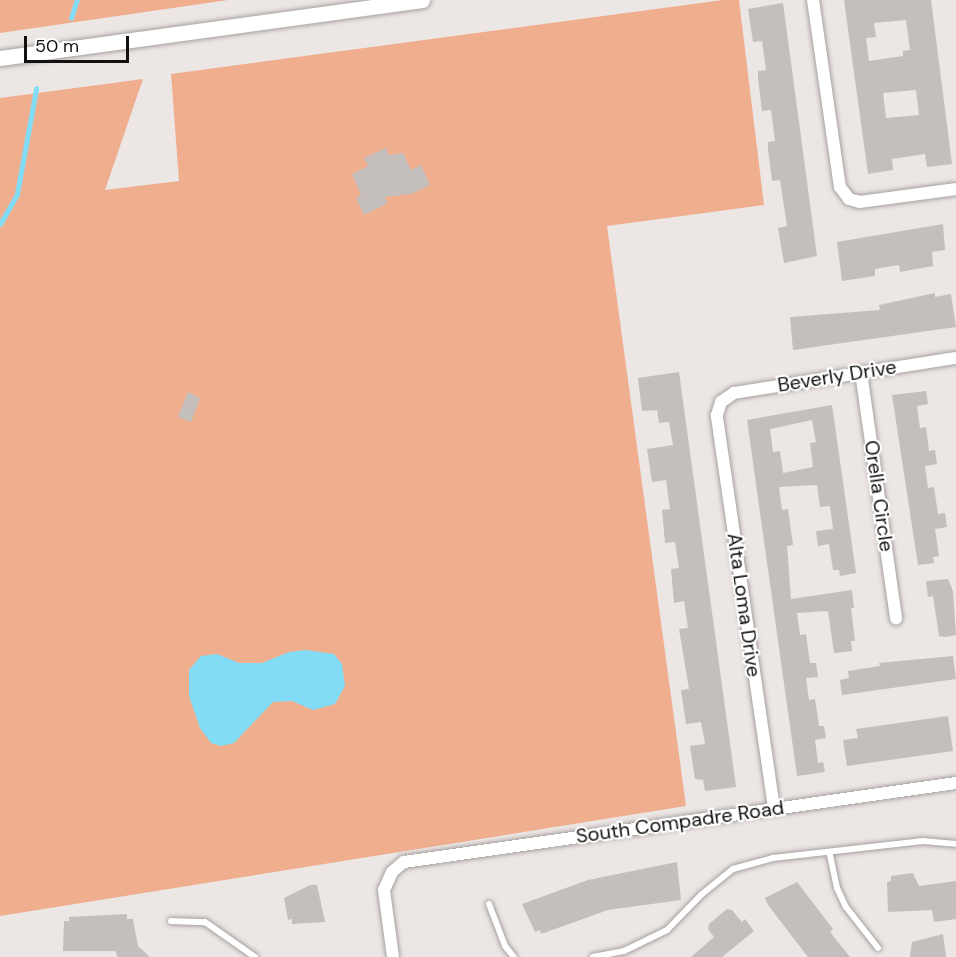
<!DOCTYPE html>
<style>
body{margin:0}
#map{position:relative;width:956px;height:957px;overflow:hidden;background:#ece6e4;font-family:"DM Sans",sans-serif}
div>[style]{position:absolute}
.green>*{inset:0;background:#efae8e}
.water>*{inset:0;background:#83dcf6}
.stream>*{height:4.5px;margin:-2.25px;padding:0 2.25px;transform-origin:2.25px;border-radius:2.25px;background:#83dcf6}
.building>*{inset:0;background:#c4bfbc}
.roads{filter:drop-shadow(0 0 2px #a6a19f) drop-shadow(0 0 2px #a6a19f)}
.service>*{height:6px;margin:-3px;padding:0 3px;transform-origin:3px;border-radius:3px;background:#fff}
.minor>*{height:12px;margin:-6px;padding:0 6px;transform-origin:6px;border-radius:6px;background:#fff}
.tertiary>*{height:15px;margin:-7.5px;padding:0 7.5px;transform-origin:7.5px;border-radius:7.5px;background:#fff}
span{translate:-50% -50%;white-space:nowrap;text-align:center;line-height:1.15;-webkit-text-stroke:4.5px #fff;paint-order:stroke}
.street-label{font-size:20px;color:#131110}
.scale{position:absolute;left:24px;top:36px;width:105px;height:27px;box-sizing:border-box;border:3px solid #131110;border-top:0;padding-left:8px;font-size:18px;line-height:21px;white-space:nowrap;color:#131110;-webkit-text-stroke:4px #fff;paint-order:stroke}
</style>
<div id="map">
<div class="green">
<div style="clip-path:polygon(0 0,228px 0,0 33px)"></div>
<div style="clip-path:polygon(723px 0,739px 0,764px 205px,607px 226px,686px 806px,0 916px,0 98px,143px 79px,105px 190px,179px 181px,171px 74px)"></div>
</div>
<div class="water">
<div style="clip-path:polygon(306px 650px,334px 654px,342px 664px,345px 686px,335px 704px,313px 710px,292px 701px,273px 702px,234px 743px,221px 746px,211px 743px,200px 728px,189px 696px,189px 670px,201px 656px,217px 654px,239px 663px,262px 663px,289px 652px)"></div>
</div>
<div class="stream">
<div style="left:71px;top:18px;width:19px;rotate:-72deg"></div>
<div style="left:0;top:224px;width:34px;rotate:-60deg"></div>
<div style="left:17px;top:194px;width:107px;rotate:-79.7deg"></div>
</div>
<div class="building">
<div style="clip-path:polygon(evenodd,844px 0,931px 0,952px 164px,927px 167px,925px 154px,892px 159px,893px 170px,868px 174px,844px 0,906px 20px,910px 50px,903px 51px,903px 56px,869px 61px,866px 38px,876px 37px,874px 23px,906px 20px,844px 0,916px 90px,919px 115px,886px 118px,883px 93px,916px 90px)"></div>
<div style="clip-path:polygon(783px 3px,817px 256px,784px 263px,778px 228px,787px 226px,780px 180px,772px 181px,768px 149px,768px 142px,775px 141px,771px 110px,762px 111px,758px 78px,758px 71px,766px 70px,762px 41px,753px 42px,748px 9px)"></div>
<div style="clip-path:polygon(386px 148px,389px 155px,403px 153px,411px 170px,421px 165px,430px 185px,411px 194px,385px 197px,388px 203px,364px 215px,356px 198px,361px 195px,352px 174px,368px 166px,364px 158px)"></div>
<div style="clip-path:polygon(943px 224px,945px 250px,932px 252px,933px 266px,900px 272px,899px 265px,875px 269px,875px 276px,842px 281px,837px 242px)"></div>
<div style="clip-path:polygon(935px 293px,935px 297px,951px 294px,956px 327px,793px 350px,790px 317px,880px 310px,879px 305px)"></div>
<div style="clip-path:polygon(679px 372px,736px 787px,705px 791px,703px 780px,695px 779px,690px 746px,705px 744px,701px 722px,686px 724px,681px 690px,689px 689px,679px 629px,688px 628px,684px 601px,674px 603px,671px 569px,679px 568px,675px 542px,665px 543px,662px 510px,670px 509px,666px 480px,652px 482px,647px 449px,673px 445px,669px 422px,659px 423px,657px 410px,642px 411px,638px 378px)"></div>
<div style="clip-path:polygon(926px 391px,928px 404px,917px 406px,920px 428px,926px 427px,929px 451px,935px 450px,937px 464px,925px 466px,928px 488px,934px 487px,938px 514px,945px 513px,947px 527px,935px 529px,939px 556px,933px 557px,934px 563px,918px 565px,892px 395px)"></div>
<div style="clip-path:polygon(188px 392px,200px 398px,191px 422px,178px 417px)"></div>
<div style="clip-path:polygon(evenodd,832px 405px,856px 573px,840px 576px,839px 570px,833px 570px,829px 544px,818px 546px,816px 531px,833px 529px,830px 506px,820px 507px,817px 485px,779px 487px,782px 510px,788px 509px,793px 545px,787px 546px,791px 599px,852px 590px,854px 608px,851px 608px,855px 641px,851px 641px,852px 651px,834px 653px,828px 611px,797px 613px,800px 635px,806px 634px,810px 663px,816px 663px,818px 677px,806px 678px,809px 700px,815px 699px,819px 726px,824px 726px,826px 738px,815px 740px,818px 763px,823px 762px,825px 772px,797px 776px,747px 420px,832px 405px,812px 420px,816px 442px,810px 443px,813px 467px,783px 473px,780px 451px,773px 452px,770px 429px,812px 420px)"></div>
<div style="clip-path:polygon(948px 579px,953px 591px,956px 635px,945px 637px,939px 636px,933px 596px,928px 597px,926px 581px)"></div>
<div style="clip-path:polygon(953px 656px,956px 679px,842px 695px,840px 680px,849px 678px,848px 671px,880px 666px,879px 663px)"></div>
<div style="clip-path:polygon(948px 716px,953px 751px,847px 766px,843px 740px,858px 738px,856px 729px)"></div>
<div style="clip-path:polygon(677px 862px,681px 900px,608px 910px,541px 934px,540px 930px,535px 932px,522px 904px,588px 880px)"></div>
<div style="clip-path:polygon(913px 873px,919px 886px,956px 881px,956px 919px,934px 922px,932px 910px,888px 912px,887px 882px,891px 881px,891px 876px)"></div>
<div style="clip-path:polygon(797px 882px,833px 929px,830px 932px,850px 957px,808px 957px,768px 905px,765px 898px)"></div>
<div style="clip-path:polygon(310px 885px,317px 885px,325px 922px,292px 924px,292px 919px,288px 920px,284px 898px)"></div>
<div style="clip-path:polygon(727px 909px,732px 910px,742px 922px,745px 919px,754px 931px,722px 957px,691px 957px,714px 937px,708px 929px,709px 924px)"></div>
<div style="clip-path:polygon(127px 914px,127px 919px,133px 919px,138px 946px,150px 957px,118px 957px,115px 951px,63px 951px,64px 921px,69px 921px,69px 917px)"></div>
<div style="clip-path:polygon(943px 934px,946px 957px,910px 957px,912px 942px)"></div>
</div>
<div class="roads">
<div class="service">
<div style="left:830px;top:855px;width:34px;rotate:78deg"></div>
<div style="left:837px;top:888px;width:21px;rotate:65deg"></div>
<div style="left:846px;top:907px;width:52px;rotate:52deg"></div>
<div style="left:489px;top:904px;width:45px;rotate:69.1deg"></div>
<div style="left:505px;top:946px;width:14px;rotate:51deg"></div>
<div style="left:171px;top:921px;width:34px;rotate:2deg"></div>
<div style="left:205px;top:922px;width:61px;rotate:35deg"></div>
<div style="left:593px;top:957px;width:32px;rotate:-11deg"></div>
<div style="left:624px;top:951px;width:48px;rotate:-26deg"></div>
<div style="left:667px;top:930px;width:50px;rotate:-45.8deg"></div>
<div style="left:702px;top:894px;width:40px;rotate:-39deg"></div>
<div style="left:733px;top:869px;width:41px;rotate:-15.4deg"></div>
<div style="left:773px;top:858px;width:151px;rotate:-6.5deg"></div>
<div style="left:923px;top:841px;width:33px;rotate:5deg"></div>
</div>
<div class="minor">
<div style="left:813px;top:0;width:189px;rotate:81.8deg"></div>
<div style="left:840px;top:187px;width:15px;rotate:53deg"></div>
<div style="left:849px;top:199px;width:11px;rotate:15deg"></div>
<div style="left:860px;top:202px;width:97px;rotate:-7.7deg"></div>
<div style="left:861px;top:372px;width:249px;rotate:81.9deg"></div>
<div style="left:774px;top:808px;width:397px;rotate:-98.3deg"></div>
<div style="left:717px;top:415px;width:14px;rotate:-73deg"></div>
<div style="left:721px;top:402px;width:16px;rotate:-35deg"></div>
<div style="left:734px;top:393px;width:225px;rotate:-9deg"></div>
<div style="left:393px;top:957px;width:68px;rotate:-97.7deg"></div>
<div style="left:384px;top:890px;width:20px;rotate:-66deg"></div>
<div style="left:392px;top:872px;width:16px;rotate:-40deg"></div>
<div style="left:404px;top:862px;width:558px;rotate:-8.14deg"></div>
</div>
<div class="tertiary">
<div style="left:0;top:58px;width:426px;rotate:-7.8deg"></div>
</div>
</div>
<div class="street-label">
<span style="left:837px;top:376px;rotate:-9deg">Beverly Drive</span>
<span style="left:879px;top:496px;rotate:82deg">Orella Circle</span>
<span style="left:744px;top:605px;rotate:82deg">Alta Loma Drive</span>
<span style="left:680px;top:822px;rotate:-8deg">South Compadre Road</span>
</div>
<div class="scale">50 m</div>
</div>
